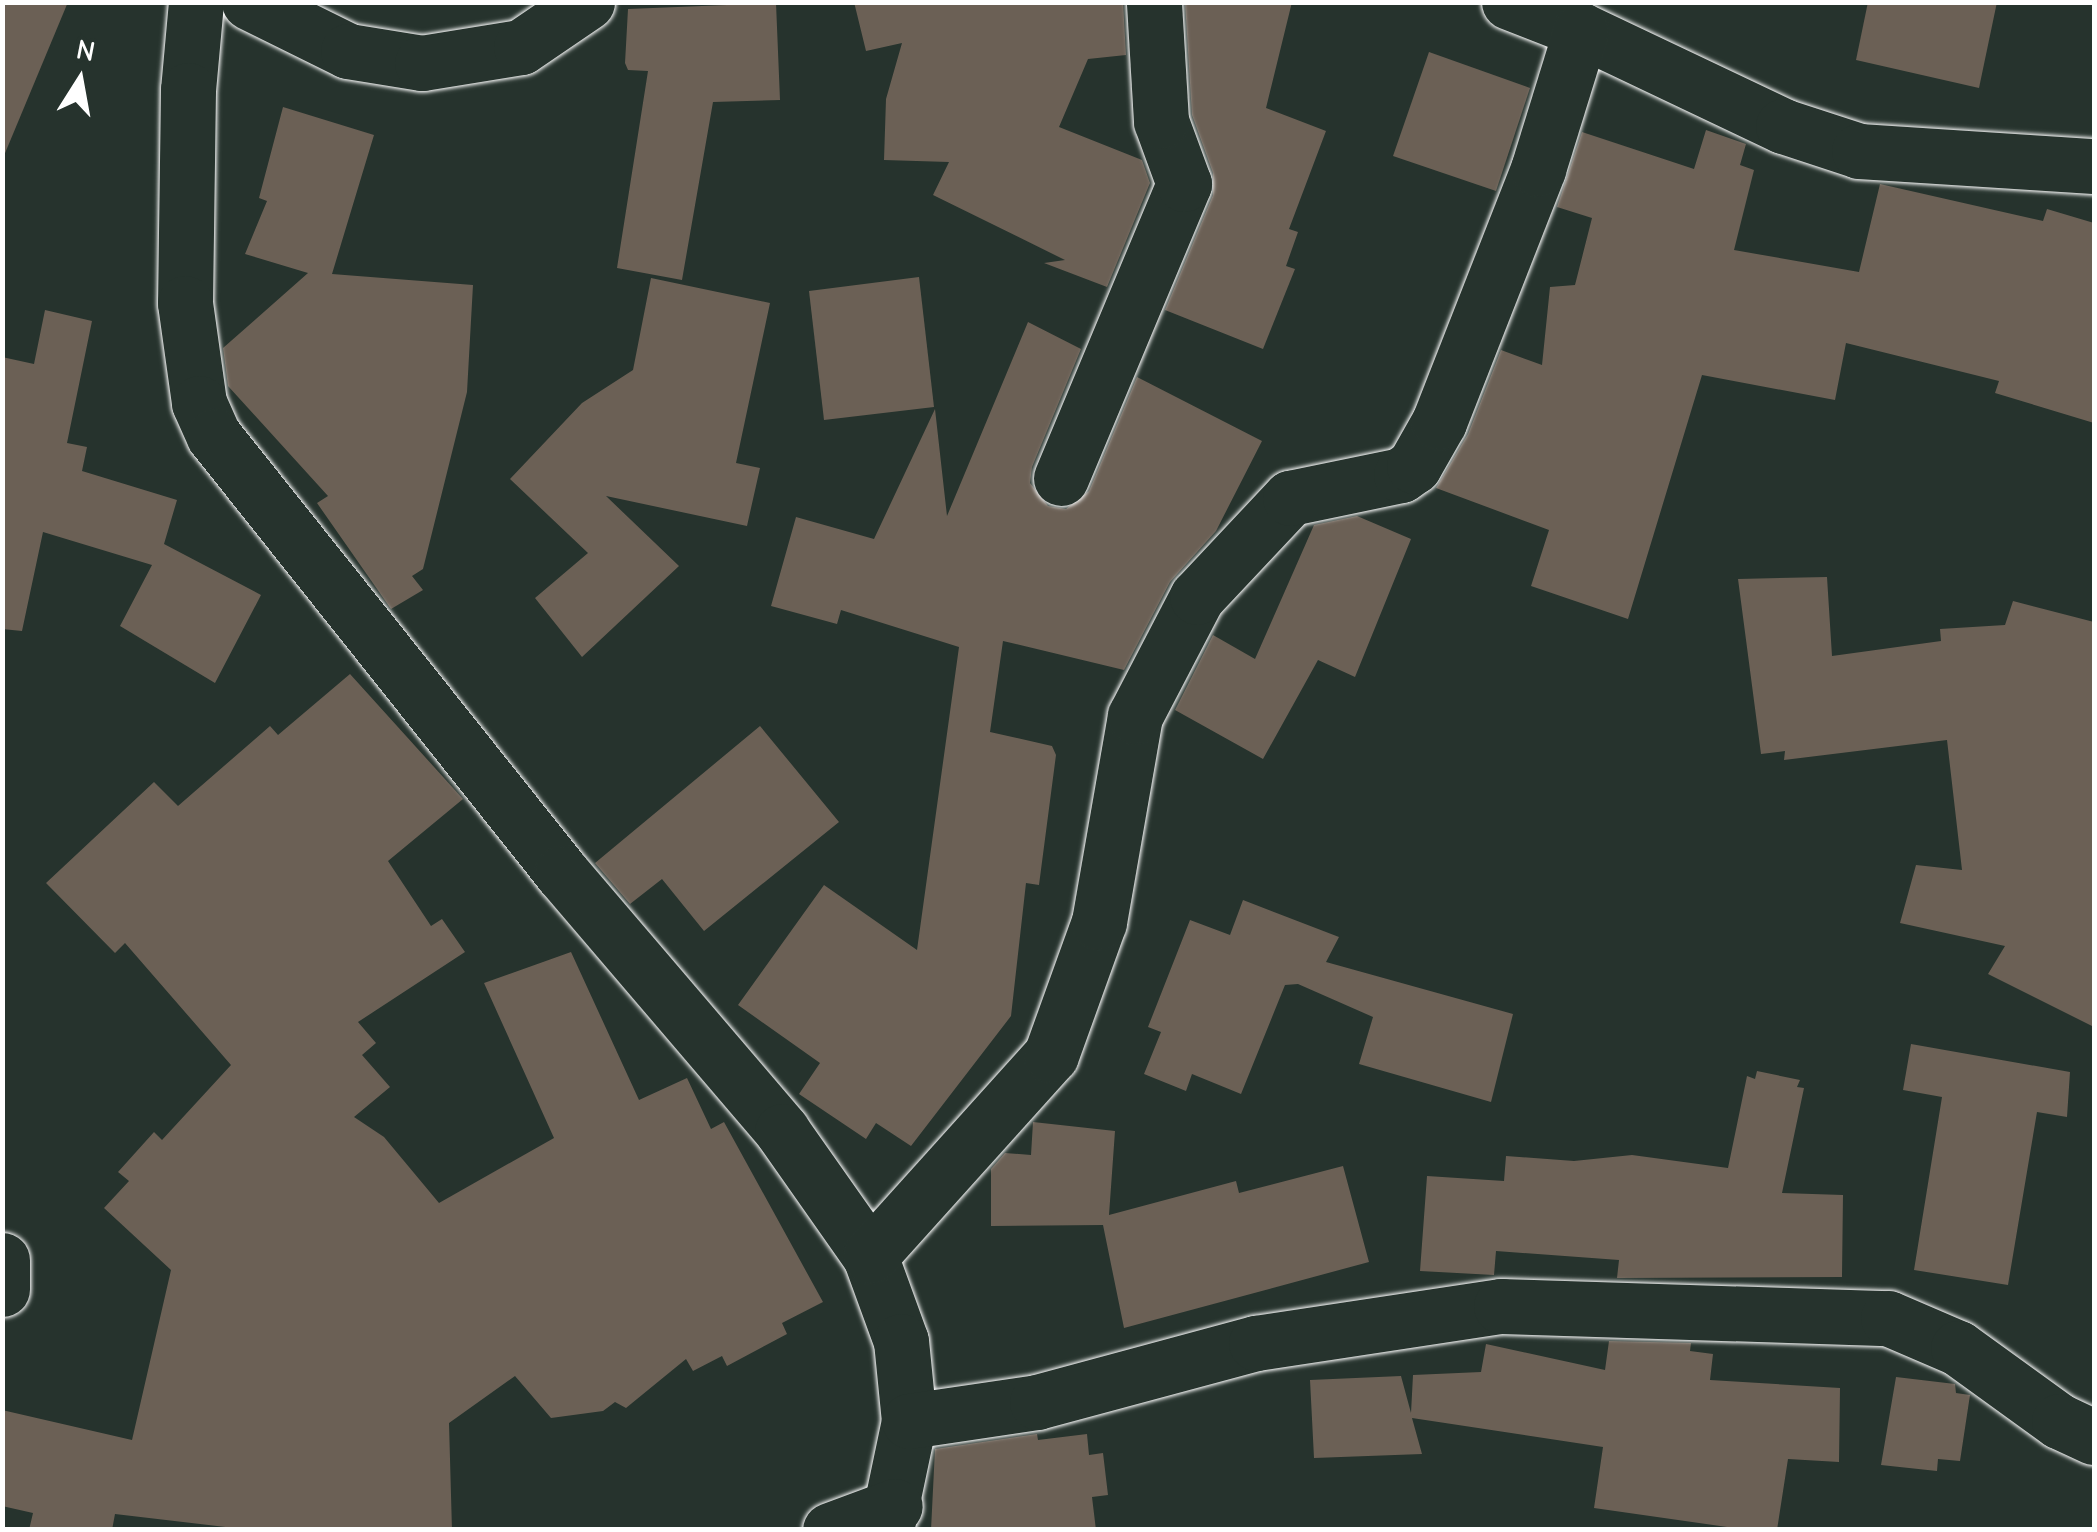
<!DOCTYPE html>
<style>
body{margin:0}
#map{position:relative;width:2097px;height:1532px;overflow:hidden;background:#26332d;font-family:"Comic Neue",sans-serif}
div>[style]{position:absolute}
.building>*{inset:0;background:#6b6055}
.roads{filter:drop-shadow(0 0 2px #fff) drop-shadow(0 0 2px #fff)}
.minor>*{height:55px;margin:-27.5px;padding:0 27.5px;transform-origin:27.5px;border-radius:27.5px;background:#26332d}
span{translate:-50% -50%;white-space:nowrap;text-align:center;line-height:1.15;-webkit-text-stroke:10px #26332d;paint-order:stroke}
.frame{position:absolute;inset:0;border:5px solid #fff;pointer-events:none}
.north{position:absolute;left:30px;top:30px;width:100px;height:100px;-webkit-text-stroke:8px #26332d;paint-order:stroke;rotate:11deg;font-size:28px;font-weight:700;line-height:40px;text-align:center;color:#fff}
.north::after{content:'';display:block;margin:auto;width:35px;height:45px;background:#fff;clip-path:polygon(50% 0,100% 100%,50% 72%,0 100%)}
</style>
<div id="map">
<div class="building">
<div style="clip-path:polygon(2px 2px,68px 2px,3px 158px,2px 157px)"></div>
<div style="clip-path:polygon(854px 2px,1123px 2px,1126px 55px,1088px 59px,1059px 127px,1142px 160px,1150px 183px,1107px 287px,1044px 263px,1065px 260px,933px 195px,949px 162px,884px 160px,886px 99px,902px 43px,866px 51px)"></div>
<div style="clip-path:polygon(1185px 2px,1292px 2px,1266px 108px,1326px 131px,1289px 229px,1298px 232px,1286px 266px,1295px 269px,1263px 349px,1165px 310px,1213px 195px,1213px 173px,1192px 115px)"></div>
<div style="clip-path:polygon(1868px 2px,1997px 2px,1979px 88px,1856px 60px)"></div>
<div style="clip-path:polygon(776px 3px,780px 100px,713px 102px,682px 280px,617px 268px,648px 71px,628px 70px,625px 63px,628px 9px)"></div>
<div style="clip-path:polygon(1429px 52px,1530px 88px,1496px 191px,1393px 156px)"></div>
<div style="clip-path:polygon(283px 107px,374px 135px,332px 274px,473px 285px,467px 392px,423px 569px,412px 576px,423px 590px,391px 609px,317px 503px,328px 496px,228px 386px,223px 348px,308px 273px,245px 254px,267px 201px,259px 198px)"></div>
<div style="clip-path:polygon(1706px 130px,1746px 144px,1740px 165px,1754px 170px,1734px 250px,1859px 272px,1880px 184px,2043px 221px,2047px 209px,2094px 223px,2094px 423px,1995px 393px,1999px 381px,1846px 343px,1835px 400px,1702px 375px,1628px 619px,1531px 586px,1549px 530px,1436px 488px,1468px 434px,1501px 350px,1542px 365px,1550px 287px,1575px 285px,1592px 218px,1557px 207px,1582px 132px,1694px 169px)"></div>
<div style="clip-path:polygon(919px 277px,934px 407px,824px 420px,809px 291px)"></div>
<div style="clip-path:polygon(651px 278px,770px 303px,736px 463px,760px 468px,747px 526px,606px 496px,679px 566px,582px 657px,535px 598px,588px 553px,510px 479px,582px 403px,633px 370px)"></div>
<div style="clip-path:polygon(45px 310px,92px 321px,67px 443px,87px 447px,82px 471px,177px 500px,164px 544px,261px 595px,215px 683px,120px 626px,152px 565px,43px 532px,22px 631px,2px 629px,2px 357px,34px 364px)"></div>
<div style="clip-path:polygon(1028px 322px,1081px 349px,1032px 467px,1030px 483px,1048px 506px,1066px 509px,1089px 491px,1137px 377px,1262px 441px,1216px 531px,1170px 582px,1124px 670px,1003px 641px,990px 732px,1052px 746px,1056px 755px,1039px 885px,1026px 883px,1011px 1016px,911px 1146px,876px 1123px,866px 1139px,799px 1094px,820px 1063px,738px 1005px,824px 885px,917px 950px,959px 647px,841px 610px,837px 624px,771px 606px,796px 517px,874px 539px,935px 409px,947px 516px)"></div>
<div style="clip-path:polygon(1357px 516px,1411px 539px,1355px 677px,1318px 660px,1263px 759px,1175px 710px,1213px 635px,1255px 659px,1314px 525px)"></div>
<div style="clip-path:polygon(1827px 577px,1832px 656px,1941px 641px,1940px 629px,2005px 625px,2013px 601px,2094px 622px,2094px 1027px,1988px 974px,2005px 946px,1900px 923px,1916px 865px,1962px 870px,1947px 740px,1784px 760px,1785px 751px,1761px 754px,1738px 579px)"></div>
<div style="clip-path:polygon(350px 674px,463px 799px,388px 861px,431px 926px,442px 919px,465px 952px,358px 1022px,376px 1043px,362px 1055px,390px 1087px,354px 1117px,384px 1137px,439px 1203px,554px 1138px,484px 983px,571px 952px,639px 1100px,687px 1078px,711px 1129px,724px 1122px,823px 1302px,782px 1323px,787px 1334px,727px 1366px,722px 1356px,693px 1371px,686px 1359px,626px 1408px,615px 1402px,603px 1411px,551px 1418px,515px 1376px,449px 1423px,452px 1530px,251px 1530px,115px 1514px,112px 1530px,29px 1530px,33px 1513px,2px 1506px,2px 1410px,132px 1440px,171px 1270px,104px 1208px,129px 1181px,118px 1172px,154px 1132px,162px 1140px,231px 1065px,125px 943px,115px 953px,46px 883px,154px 782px,178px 806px,270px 726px,278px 735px)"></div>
<div style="clip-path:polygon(760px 726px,839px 822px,704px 931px,662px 879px,630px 904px,595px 863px)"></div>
<div style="clip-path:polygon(1243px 900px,1339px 937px,1326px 962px,1513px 1014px,1491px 1102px,1359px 1064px,1373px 1017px,1298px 984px,1285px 985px,1241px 1094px,1192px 1074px,1186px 1091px,1144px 1074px,1161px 1032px,1148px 1027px,1190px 920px,1230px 935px)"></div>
<div style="clip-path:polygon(1911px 1044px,2070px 1072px,2067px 1117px,2037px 1112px,2008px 1285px,1914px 1270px,1942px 1097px,1903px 1090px)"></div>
<div style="clip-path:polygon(1757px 1071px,1800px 1080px,1797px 1087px,1804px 1088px,1782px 1193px,1843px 1195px,1842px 1277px,1617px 1278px,1619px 1260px,1496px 1251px,1494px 1275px,1420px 1271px,1427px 1176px,1504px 1181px,1506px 1156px,1574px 1161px,1632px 1155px,1728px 1168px,1747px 1076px,1755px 1079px)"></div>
<div style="clip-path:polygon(1033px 1122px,1115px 1131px,1109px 1215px,1236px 1181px,1239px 1193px,1343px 1166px,1369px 1262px,1124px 1328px,1103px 1225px,991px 1226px,991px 1169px,1005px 1153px,1031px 1155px)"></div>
<div style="clip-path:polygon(1609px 1341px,1691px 1343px,1690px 1351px,1713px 1354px,1710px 1380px,1840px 1388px,1839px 1462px,1788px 1459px,1777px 1530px,1748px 1530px,1594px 1508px,1603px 1447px,1412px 1418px,1422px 1454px,1314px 1458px,1310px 1380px,1401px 1376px,1411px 1413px,1413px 1375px,1481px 1372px,1486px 1344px,1605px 1370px)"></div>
<div style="clip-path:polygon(1896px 1377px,1955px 1384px,1956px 1393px,1970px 1395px,1960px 1461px,1938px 1459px,1937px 1471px,1881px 1465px)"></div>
<div style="clip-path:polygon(1037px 1434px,1038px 1440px,1087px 1434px,1089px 1455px,1103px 1453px,1108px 1495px,1092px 1497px,1096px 1530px,931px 1530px,935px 1449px)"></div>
</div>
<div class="roads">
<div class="minor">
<div style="left:196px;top:2px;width:88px;rotate:95.2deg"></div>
<div style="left:188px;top:90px;width:213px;rotate:90.8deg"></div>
<div style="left:185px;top:303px;width:101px;rotate:82deg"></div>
<div style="left:199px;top:403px;width:36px;rotate:66deg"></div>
<div style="left:214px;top:436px;width:559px;rotate:51.47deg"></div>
<div style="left:562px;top:873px;width:339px;rotate:49.5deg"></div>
<div style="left:782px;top:1131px;width:153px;rotate:54.9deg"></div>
<div style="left:870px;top:1256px;width:90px;rotate:70deg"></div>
<div style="left:901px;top:1341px;width:80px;rotate:84.3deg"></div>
<div style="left:909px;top:1421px;width:111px;rotate:101.9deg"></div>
<div style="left:249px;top:2px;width:110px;rotate:26.3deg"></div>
<div style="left:348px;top:51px;width:75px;rotate:9.2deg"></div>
<div style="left:422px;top:63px;width:100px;rotate:-9.2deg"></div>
<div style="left:521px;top:47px;width:80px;rotate:-34.3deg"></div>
<div style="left:1509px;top:2px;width:77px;rotate:21.3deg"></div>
<div style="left:1581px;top:30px;width:224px;rotate:25.4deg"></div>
<div style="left:1783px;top:126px;width:80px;rotate:18.2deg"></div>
<div style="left:1859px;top:151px;width:235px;rotate:3.7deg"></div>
<div style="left:1061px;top:478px;width:319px;rotate:-67.3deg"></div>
<div style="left:1184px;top:184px;width:67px;rotate:-110.1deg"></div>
<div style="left:1161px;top:121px;width:119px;rotate:-93.4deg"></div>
<div style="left:870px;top:1256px;width:270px;rotate:-48deg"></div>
<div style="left:1051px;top:1055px;width:141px;rotate:-70.2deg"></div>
<div style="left:1099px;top:922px;width:209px;rotate:-80.1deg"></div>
<div style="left:1135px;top:716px;width:134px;rotate:-62.5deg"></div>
<div style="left:1197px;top:597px;width:136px;rotate:-46.8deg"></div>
<div style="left:1290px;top:498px;width:113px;rotate:-11.7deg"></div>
<div style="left:1401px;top:475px;width:16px;rotate:-35deg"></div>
<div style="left:1414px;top:466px;width:51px;rotate:-60.4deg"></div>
<div style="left:1439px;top:422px;width:272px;rotate:-68.6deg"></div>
<div style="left:1538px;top:169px;width:145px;rotate:-72.8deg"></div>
<div style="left:2px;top:1260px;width:29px;rotate:90deg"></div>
<div style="left:909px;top:1421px;width:129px;rotate:-8.4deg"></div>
<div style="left:1037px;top:1402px;width:227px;rotate:-15.1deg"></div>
<div style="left:1256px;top:1343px;width:248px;rotate:-8.6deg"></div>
<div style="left:1501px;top:1306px;width:387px;rotate:1.8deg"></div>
<div style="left:1888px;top:1318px;width:76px;rotate:23.2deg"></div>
<div style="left:1958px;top:1348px;width:125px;rotate:35.9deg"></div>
<div style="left:2059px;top:1421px;width:38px;rotate:25deg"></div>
<div style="left:830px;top:1530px;width:69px;rotate:-20.3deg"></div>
</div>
</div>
<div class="frame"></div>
<div class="north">N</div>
</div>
